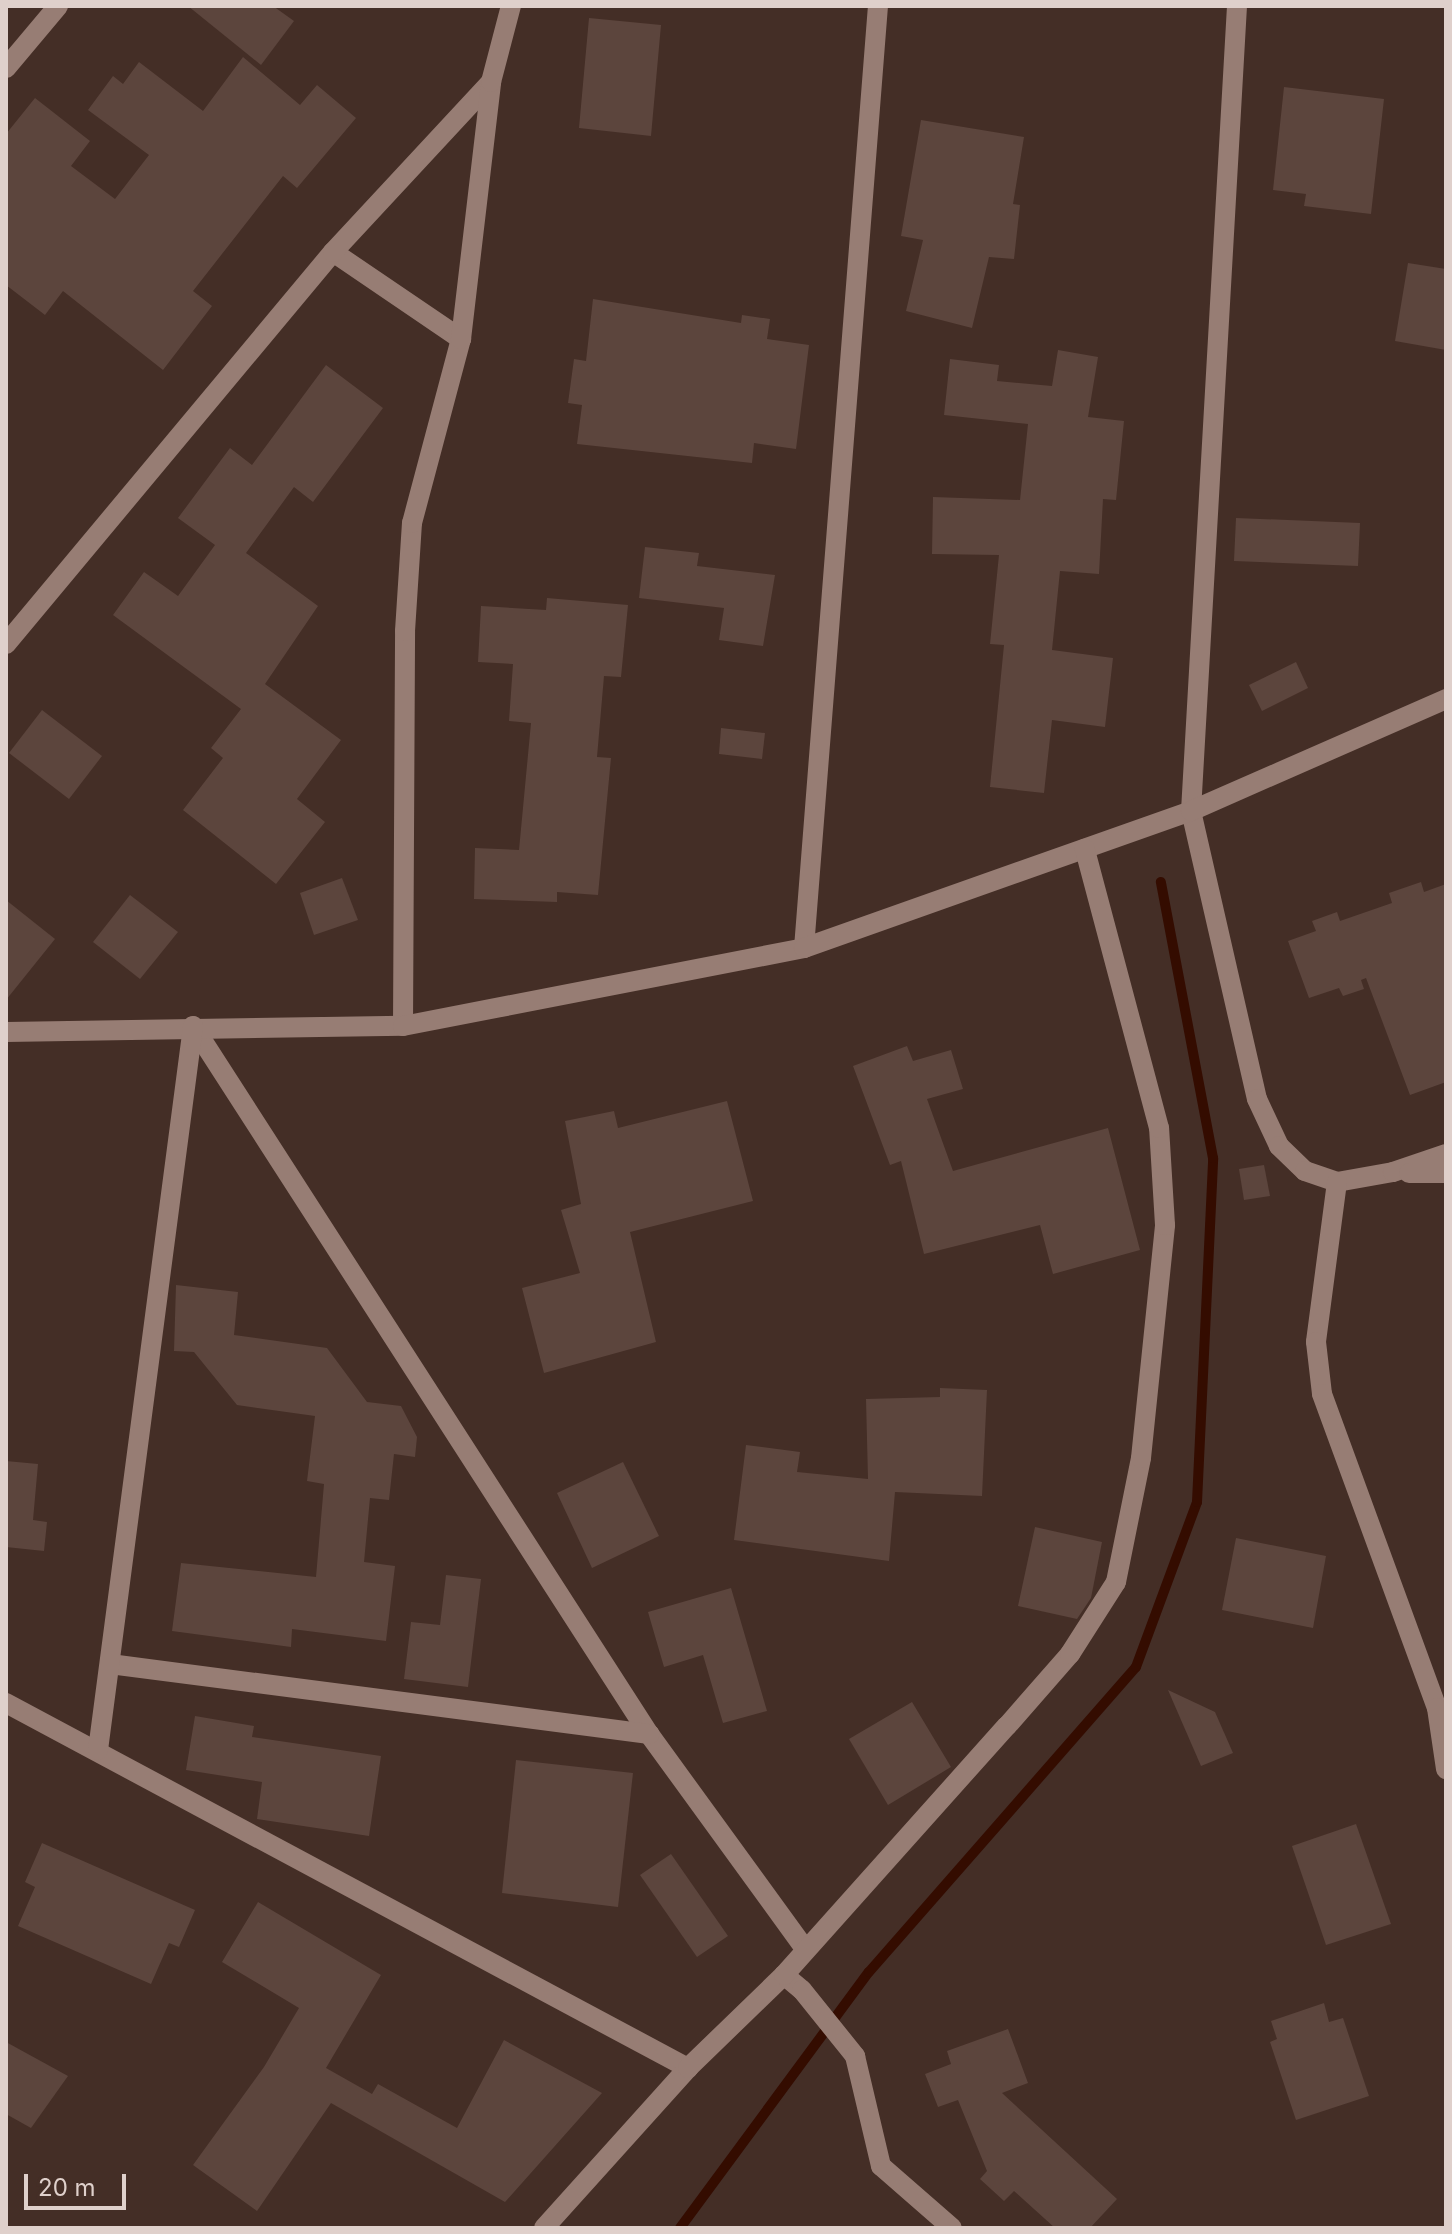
<!DOCTYPE html>
<style>
body{margin:0}
#map{position:relative;width:1452px;height:2234px;overflow:hidden;background:#442e26;font-family:Inter,sans-serif}
div>[style]{position:absolute}
.stream>*{height:10px;margin:-5px;padding:0 5px;transform-origin:5px;border-radius:5px;background:#340c00}
.building>*{inset:0;background:#5c453d}
.street>*{height:20px;margin:-10px;padding:0 10px;transform-origin:10px;border-radius:10px;background:#977d74}
span{translate:-50% -50%;white-space:nowrap;text-align:center;line-height:1.15;-webkit-text-stroke:8px #442e26;paint-order:stroke}
.frame{position:absolute;inset:0;border:8px solid #dfd0cb;pointer-events:none}
.scale{position:absolute;left:24px;top:2174px;width:102px;height:36px;box-sizing:border-box;border:4px solid #dfd0cb;border-top:0;padding-left:10px;font-size:24px;line-height:28px;white-space:nowrap;color:#dfd0cb;-webkit-text-stroke:6px #442e26;paint-order:stroke}
</style>
<div id="map">
<div class="stream">
<div style="left:680px;top:2228px;width:318px;rotate:-53.6deg"></div>
<div style="left:869px;top:1972px;width:405px;rotate:-48.8deg"></div>
<div style="left:1136px;top:1667px;width:176px;rotate:-69.7deg"></div>
<div style="left:1197px;top:1502px;width:344px;rotate:-87.3deg"></div>
<div style="left:1213px;top:1158px;width:281px;rotate:-100.7deg"></div>
</div>
<div class="building">
<div style="clip-path:polygon(188px 6px,273px 6px,294px 21px,261px 65px)"></div>
<div style="clip-path:polygon(589px 18px,661px 25px,651px 136px,579px 128px)"></div>
<div style="clip-path:polygon(243px 57px,300px 105px,317px 85px,356px 118px,297px 188px,283px 176px,193px 291px,212px 306px,163px 370px,63px 291px,45px 315px,6px 285px,6px 134px,35px 98px,90px 141px,71px 166px,115px 199px,149px 155px,88px 110px,113px 76px,123px 84px,139px 62px,203px 111px)"></div>
<div style="clip-path:polygon(1284px 87px,1384px 99px,1371px 214px,1304px 206px,1306px 194px,1273px 190px)"></div>
<div style="clip-path:polygon(921px 120px,1024px 137px,1013px 204px,1020px 205px,1014px 259px,989px 257px,972px 328px,906px 311px,923px 240px,901px 236px)"></div>
<div style="clip-path:polygon(1408px 263px,1446px 269px,1446px 350px,1395px 341px)"></div>
<div style="clip-path:polygon(593px 299px,741px 323px,742px 315px,770px 319px,767px 339px,809px 345px,796px 449px,754px 443px,752px 463px,577px 444px,582px 405px,568px 403px,574px 359px,586px 361px)"></div>
<div style="clip-path:polygon(1058px 350px,1098px 357px,1088px 417px,1124px 421px,1116px 500px,1103px 499px,1099px 574px,1060px 571px,1052px 650px,1113px 658px,1105px 727px,1052px 720px,1044px 793px,990px 787px,1004px 645px,990px 644px,999px 555px,932px 554px,933px 497px,1020px 500px,1028px 424px,944px 415px,950px 359px,999px 365px,997px 381px,1052px 386px)"></div>
<div style="clip-path:polygon(326px 365px,383px 408px,313px 502px,294px 487px,246px 553px,318px 606px,265px 684px,341px 740px,297px 799px,325px 822px,276px 884px,183px 810px,223px 758px,211px 748px,241px 709px,113px 615px,144px 572px,178px 596px,215px 545px,178px 518px,230px 448px,252px 465px)"></div>
<div style="clip-path:polygon(1236px 518px,1360px 523px,1358px 566px,1234px 561px)"></div>
<div style="clip-path:polygon(645px 547px,699px 553px,697px 566px,775px 575px,763px 646px,719px 640px,724px 608px,639px 598px)"></div>
<div style="clip-path:polygon(547px 598px,628px 605px,621px 677px,604px 676px,597px 757px,611px 758px,598px 895px,557px 892px,557px 902px,474px 899px,475px 848px,519px 850px,531px 723px,509px 721px,513px 664px,478px 662px,481px 606px,546px 610px)"></div>
<div style="clip-path:polygon(1296px 662px,1308px 688px,1262px 711px,1249px 685px)"></div>
<div style="clip-path:polygon(42px 710px,102px 756px,69px 799px,9px 753px)"></div>
<div style="clip-path:polygon(721px 728px,765px 733px,762px 759px,719px 754px)"></div>
<div style="clip-path:polygon(342px 878px,358px 920px,314px 935px,300px 893px)"></div>
<div style="clip-path:polygon(1421px 882px,1424px 892px,1446px 884px,1446px 1082px,1410px 1095px,1366px 978px,1361px 980px,1364px 989px,1343px 996px,1339px 988px,1309px 998px,1288px 941px,1316px 931px,1312px 921px,1337px 912px,1340px 921px,1392px 903px,1389px 893px)"></div>
<div style="clip-path:polygon(130px 895px,178px 932px,140px 979px,93px 942px)"></div>
<div style="clip-path:polygon(6px 900px,55px 939px,6px 1000px)"></div>
<div style="clip-path:polygon(907px 1046px,913px 1061px,951px 1050px,963px 1089px,927px 1099px,953px 1171px,1108px 1128px,1140px 1250px,1053px 1274px,1040px 1225px,924px 1254px,901px 1161px,890px 1165px,853px 1066px)"></div>
<div style="clip-path:polygon(727px 1101px,753px 1201px,630px 1232px,656px 1342px,544px 1373px,522px 1288px,580px 1273px,561px 1210px,581px 1204px,565px 1121px,614px 1111px,618px 1128px)"></div>
<div style="clip-path:polygon(1264px 1165px,1270px 1196px,1244px 1200px,1239px 1169px)"></div>
<div style="clip-path:polygon(176px 1285px,238px 1292px,234px 1335px,327px 1348px,367px 1402px,401px 1406px,417px 1437px,415px 1457px,394px 1454px,389px 1500px,370px 1498px,364px 1562px,395px 1566px,386px 1641px,292px 1629px,291px 1647px,172px 1631px,181px 1563px,316px 1577px,324px 1484px,307px 1481px,315px 1416px,237px 1405px,194px 1352px,174px 1351px)"></div>
<div style="clip-path:polygon(940px 1388px,987px 1390px,982px 1496px,895px 1492px,889px 1561px,734px 1540px,746px 1445px,800px 1452px,797px 1472px,868px 1479px,866px 1399px,940px 1397px)"></div>
<div style="clip-path:polygon(6px 1461px,38px 1464px,33px 1520px,47px 1522px,44px 1551px,6px 1547px)"></div>
<div style="clip-path:polygon(623px 1462px,659px 1536px,592px 1568px,557px 1493px)"></div>
<div style="clip-path:polygon(1035px 1527px,1102px 1542px,1091px 1598px,1077px 1619px,1018px 1606px)"></div>
<div style="clip-path:polygon(1236px 1538px,1326px 1556px,1313px 1628px,1222px 1610px)"></div>
<div style="clip-path:polygon(446px 1575px,481px 1579px,468px 1687px,404px 1679px,411px 1622px,440px 1625px)"></div>
<div style="clip-path:polygon(731px 1588px,767px 1711px,723px 1723px,703px 1655px,664px 1667px,648px 1612px)"></div>
<div style="clip-path:polygon(1168px 1690px,1215px 1712px,1233px 1753px,1201px 1766px)"></div>
<div style="clip-path:polygon(912px 1702px,951px 1767px,888px 1805px,849px 1739px)"></div>
<div style="clip-path:polygon(195px 1716px,254px 1726px,252px 1737px,381px 1756px,369px 1836px,257px 1819px,262px 1782px,186px 1770px)"></div>
<div style="clip-path:polygon(516px 1760px,633px 1773px,618px 1907px,502px 1893px)"></div>
<div style="clip-path:polygon(1356px 1824px,1391px 1924px,1326px 1945px,1292px 1846px)"></div>
<div style="clip-path:polygon(42px 1843px,195px 1910px,179px 1947px,169px 1943px,151px 1984px,18px 1926px,35px 1887px,25px 1882px)"></div>
<div style="clip-path:polygon(671px 1854px,728px 1936px,697px 1957px,640px 1875px)"></div>
<div style="clip-path:polygon(258px 1902px,381px 1975px,326px 2068px,372px 2094px,378px 2084px,457px 2128px,504px 2040px,602px 2093px,505px 2202px,331px 2103px,257px 2211px,193px 2165px,264px 2067px,299px 2008px,222px 1962px)"></div>
<div style="clip-path:polygon(1324px 2003px,1329px 2022px,1343px 2018px,1369px 2096px,1296px 2120px,1270px 2042px,1277px 2039px,1271px 2021px)"></div>
<div style="clip-path:polygon(1008px 2029px,1028px 2083px,1002px 2093px,1117px 2199px,1090px 2228px,1055px 2228px,1014px 2191px,1004px 2201px,980px 2179px,987px 2171px,958px 2100px,938px 2107px,925px 2074px,951px 2064px,947px 2051px)"></div>
<div style="clip-path:polygon(6px 2042px,68px 2076px,31px 2128px,6px 2114px)"></div>
</div>
<div class="street">
<div style="left:1237px;top:6px;width:806px;rotate:93.27deg"></div>
<div style="left:1191px;top:811px;width:295px;rotate:77.1deg"></div>
<div style="left:1257px;top:1099px;width:52px;rotate:64.9deg"></div>
<div style="left:1279px;top:1146px;width:36px;rotate:44deg"></div>
<div style="left:1305px;top:1171px;width:34px;rotate:19deg"></div>
<div style="left:1337px;top:1182px;width:57px;rotate:-10.1deg"></div>
<div style="left:1393px;top:1172px;width:56px;rotate:-18.8deg"></div>
<div style="left:6px;top:68px;width:81px;rotate:-50deg"></div>
<div style="left:333px;top:252px;width:155px;rotate:34.2deg"></div>
<div style="left:6px;top:644px;width:510px;rotate:-50.17deg"></div>
<div style="left:333px;top:252px;width:232px;rotate:-47.1deg"></div>
<div style="left:804px;top:948px;width:945px;rotate:-85.51deg"></div>
<div style="left:193px;top:1026px;width:842px;rotate:57.22deg"></div>
<div style="left:649px;top:1734px;width:263px;rotate:54deg"></div>
<div style="left:403px;top:1026px;width:395px;rotate:-89.7deg"></div>
<div style="left:405px;top:631px;width:108px;rotate:-86.3deg"></div>
<div style="left:412px;top:523px;width:190px;rotate:-75.1deg"></div>
<div style="left:461px;top:339px;width:259px;rotate:-83.3deg"></div>
<div style="left:491px;top:82px;width:79px;rotate:-75.3deg"></div>
<div style="left:6px;top:1032px;width:397px;rotate:-0.9deg"></div>
<div style="left:403px;top:1026px;width:409px;rotate:-11deg"></div>
<div style="left:804px;top:948px;width:411px;rotate:-19.5deg"></div>
<div style="left:1191px;top:811px;width:279px;rotate:-23.7deg"></div>
<div style="left:1409px;top:1173px;width:37px"></div>
<div style="left:1337px;top:1182px;width:161px;rotate:97.5deg"></div>
<div style="left:1316px;top:1342px;width:52px;rotate:83.4deg"></div>
<div style="left:1322px;top:1394px;width:334px;rotate:69.9deg"></div>
<div style="left:1437px;top:1708px;width:62px;rotate:81.6deg"></div>
<div style="left:110px;top:1664px;width:544px;rotate:7.4deg"></div>
<div style="left:6px;top:1703px;width:774px;rotate:28.16deg"></div>
<div style="left:98px;top:1750px;width:730px;rotate:-82.52deg"></div>
<div style="left:784px;top:1975px;width:23px;rotate:40deg"></div>
<div style="left:802px;top:1990px;width:85px;rotate:51.2deg"></div>
<div style="left:855px;top:2056px;width:113px;rotate:76.7deg"></div>
<div style="left:881px;top:2166px;width:94px;rotate:41.1deg"></div>
<div style="left:544px;top:2228px;width:215px;rotate:-48deg"></div>
<div style="left:688px;top:2068px;width:134px;rotate:-44.1deg"></div>
<div style="left:784px;top:1975px;width:334px;rotate:-48.2deg"></div>
<div style="left:1007px;top:1726px;width:96px;rotate:-48.8deg"></div>
<div style="left:1070px;top:1654px;width:85px;rotate:-57.4deg"></div>
<div style="left:1116px;top:1582px;width:126px;rotate:-78.6deg"></div>
<div style="left:1141px;top:1458px;width:234px;rotate:-84.1deg"></div>
<div style="left:1165px;top:1225px;width:97px;rotate:-93.5deg"></div>
<div style="left:1159px;top:1128px;width:289px;rotate:-104.9deg"></div>
</div>
<div class="frame"></div>
<div class="scale">20 m</div>
</div>
